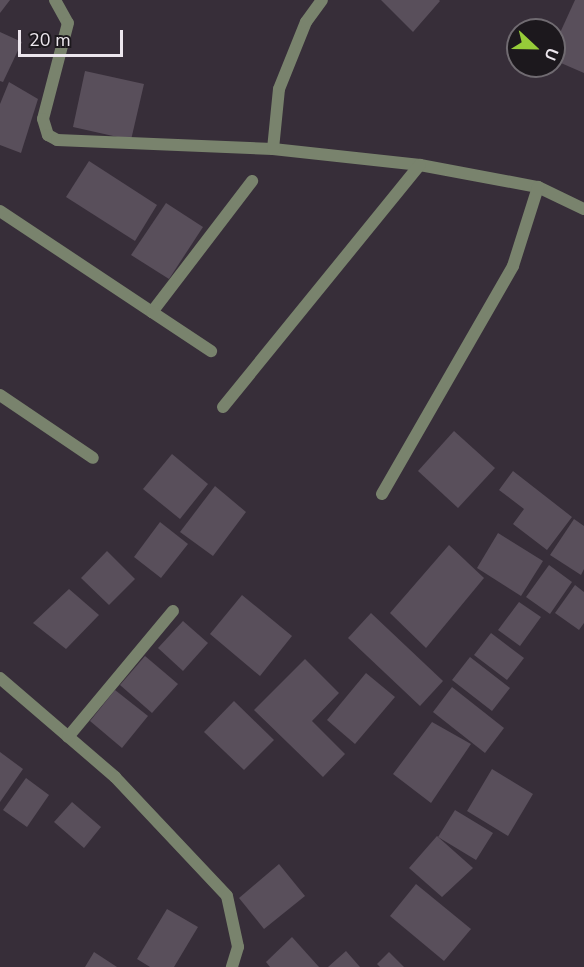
<!DOCTYPE html>
<style>
body{margin:0}
#map{position:relative;width:584px;height:967px;overflow:hidden;background:#372e39;font-family:"Nunito Sans",sans-serif}
div>[style]{position:absolute}
.building>*{inset:0;background:#594f5b}
.minor>*{height:12px;margin:-6px;padding:0 6px;transform-origin:6px;border-radius:6px;background:#79836d}
span{translate:-50% -50%;white-space:nowrap;text-align:center;line-height:1.15;-webkit-text-stroke:4.5px #1c181d;paint-order:stroke}
.north{position:absolute;left:506px;top:18px;width:60px;height:60px;box-sizing:border-box;background:#1c181d;border:2px solid #706b71;border-radius:50%;rotate:112deg;font-size:16px;font-weight:700;line-height:24px;text-align:center;color:#ede7ee}
.north::after{content:'';display:block;margin:auto;width:21px;height:27px;background:#96cc39;clip-path:polygon(50% 0,100% 100%,50% 72%,0 100%)}
.scale{position:absolute;left:18px;top:30px;width:105px;height:27px;box-sizing:border-box;border:3px solid #ede7ee;border-top:0;padding-left:8px;font-size:18px;line-height:21px;white-space:nowrap;color:#ede7ee;-webkit-text-stroke:4px #1c181d;paint-order:stroke}
</style>
<div id="map">
<div class="building">
<div style="clip-path:polygon(0 0,10px 0,0 13px)"></div>
<div style="clip-path:polygon(381px 0,439px 0,440px 1px,413px 32px)"></div>
<div style="clip-path:polygon(575px 0,584px 0,584px 73px,554px 60px,554px 46px)"></div>
<div style="clip-path:polygon(0 32px,22px 42px,3px 82px,0 81px)"></div>
<div style="clip-path:polygon(85px 71px,144px 84px,131px 140px,73px 127px)"></div>
<div style="clip-path:polygon(9px 82px,38px 99px,21px 153px,0 145px,0 104px)"></div>
<div style="clip-path:polygon(89px 161px,157px 205px,135px 241px,66px 197px)"></div>
<div style="clip-path:polygon(166px 203px,203px 227px,169px 279px,131px 255px)"></div>
<div style="clip-path:polygon(454px 431px,495px 468px,458px 508px,418px 471px)"></div>
<div style="clip-path:polygon(172px 454px,208px 484px,180px 519px,143px 489px)"></div>
<div style="clip-path:polygon(513px 471px,572px 517px,547px 550px,513px 524px,524px 509px,499px 490px)"></div>
<div style="clip-path:polygon(215px 486px,246px 512px,213px 556px,180px 532px)"></div>
<div style="clip-path:polygon(574px 519px,584px 526px,584px 569px,581px 575px,550px 555px)"></div>
<div style="clip-path:polygon(160px 522px,188px 544px,161px 578px,134px 557px)"></div>
<div style="clip-path:polygon(498px 533px,543px 561px,521px 596px,477px 568px)"></div>
<div style="clip-path:polygon(449px 545px,484px 578px,426px 648px,390px 613px)"></div>
<div style="clip-path:polygon(107px 551px,135px 579px,109px 605px,81px 578px)"></div>
<div style="clip-path:polygon(549px 565px,572px 582px,550px 614px,526px 597px)"></div>
<div style="clip-path:polygon(575px 585px,584px 592px,584px 623px,579px 630px,555px 613px)"></div>
<div style="clip-path:polygon(69px 589px,99px 615px,66px 649px,33px 623px)"></div>
<div style="clip-path:polygon(242px 595px,292px 636px,260px 676px,210px 634px)"></div>
<div style="clip-path:polygon(519px 602px,541px 617px,520px 646px,498px 630px)"></div>
<div style="clip-path:polygon(371px 613px,443px 681px,420px 706px,348px 638px)"></div>
<div style="clip-path:polygon(183px 621px,208px 643px,183px 671px,158px 648px)"></div>
<div style="clip-path:polygon(491px 633px,524px 658px,507px 680px,474px 655px)"></div>
<div style="clip-path:polygon(145px 656px,178px 684px,152px 713px,120px 685px)"></div>
<div style="clip-path:polygon(470px 657px,510px 688px,492px 711px,452px 680px)"></div>
<div style="clip-path:polygon(305px 659px,339px 693px,312px 721px,345px 754px,323px 777px,254px 710px)"></div>
<div style="clip-path:polygon(366px 673px,395px 697px,355px 744px,327px 720px)"></div>
<div style="clip-path:polygon(452px 687px,504px 728px,485px 753px,433px 712px)"></div>
<div style="clip-path:polygon(115px 690px,148px 716px,122px 748px,90px 721px)"></div>
<div style="clip-path:polygon(234px 701px,274px 740px,244px 770px,204px 732px)"></div>
<div style="clip-path:polygon(432px 722px,471px 744px,431px 803px,393px 774px)"></div>
<div style="clip-path:polygon(0 752px,23px 769px,0 802px)"></div>
<div style="clip-path:polygon(492px 769px,533px 794px,508px 836px,467px 811px)"></div>
<div style="clip-path:polygon(26px 778px,49px 795px,27px 827px,3px 810px)"></div>
<div style="clip-path:polygon(72px 802px,101px 827px,84px 848px,54px 822px)"></div>
<div style="clip-path:polygon(455px 810px,493px 833px,476px 860px,438px 837px)"></div>
<div style="clip-path:polygon(437px 836px,473px 868px,442px 897px,409px 868px)"></div>
<div style="clip-path:polygon(279px 864px,305px 896px,264px 929px,239px 898px)"></div>
<div style="clip-path:polygon(416px 884px,471px 929px,444px 961px,390px 916px)"></div>
<div style="clip-path:polygon(167px 909px,198px 927px,174px 967px,150px 967px,137px 959px)"></div>
<div style="clip-path:polygon(292px 937px,319px 967px,270px 967px,266px 962px)"></div>
<div style="clip-path:polygon(346px 951px,360px 967px,328px 967px)"></div>
<div style="clip-path:polygon(94px 952px,117px 967px,85px 967px)"></div>
<div style="clip-path:polygon(389px 952px,404px 967px,380px 967px,377px 964px)"></div>
</div>
<div class="minor">
<div style="left:55px;top:0;width:26px;rotate:61deg"></div>
<div style="left:68px;top:23px;width:99px;rotate:104.6deg"></div>
<div style="left:43px;top:119px;width:17px;rotate:73deg"></div>
<div style="left:48px;top:135px;width:10px;rotate:29deg"></div>
<div style="left:57px;top:140px;width:216px;rotate:2.4deg"></div>
<div style="left:273px;top:149px;width:148px;rotate:6.2deg"></div>
<div style="left:420px;top:165px;width:120px;rotate:10.6deg"></div>
<div style="left:538px;top:187px;width:51px;rotate:25.6deg"></div>
<div style="left:273px;top:149px;width:60px;rotate:-84.3deg"></div>
<div style="left:279px;top:89px;width:72px;rotate:-68.1deg"></div>
<div style="left:306px;top:22px;width:27px;rotate:-54deg"></div>
<div style="left:0;top:211px;width:182px;rotate:33.6deg"></div>
<div style="left:152px;top:312px;width:165px;rotate:-52.6deg"></div>
<div style="left:152px;top:312px;width:71px;rotate:33.5deg"></div>
<div style="left:0;top:395px;width:112px;rotate:34.1deg"></div>
<div style="left:223px;top:407px;width:312px;rotate:-50.9deg"></div>
<div style="left:382px;top:494px;width:263px;rotate:-60.1deg"></div>
<div style="left:513px;top:266px;width:83px;rotate:-72.4deg"></div>
<div style="left:0;top:678px;width:152px;rotate:40.7deg"></div>
<div style="left:115px;top:777px;width:163px;rotate:46.7deg"></div>
<div style="left:227px;top:896px;width:52px;rotate:77.8deg"></div>
<div style="left:238px;top:947px;width:21px;rotate:107deg"></div>
<div style="left:68px;top:737px;width:164px;rotate:-50.2deg"></div>
</div>
<div class="north">U</div>
<div class="scale">20 m</div>
</div>
